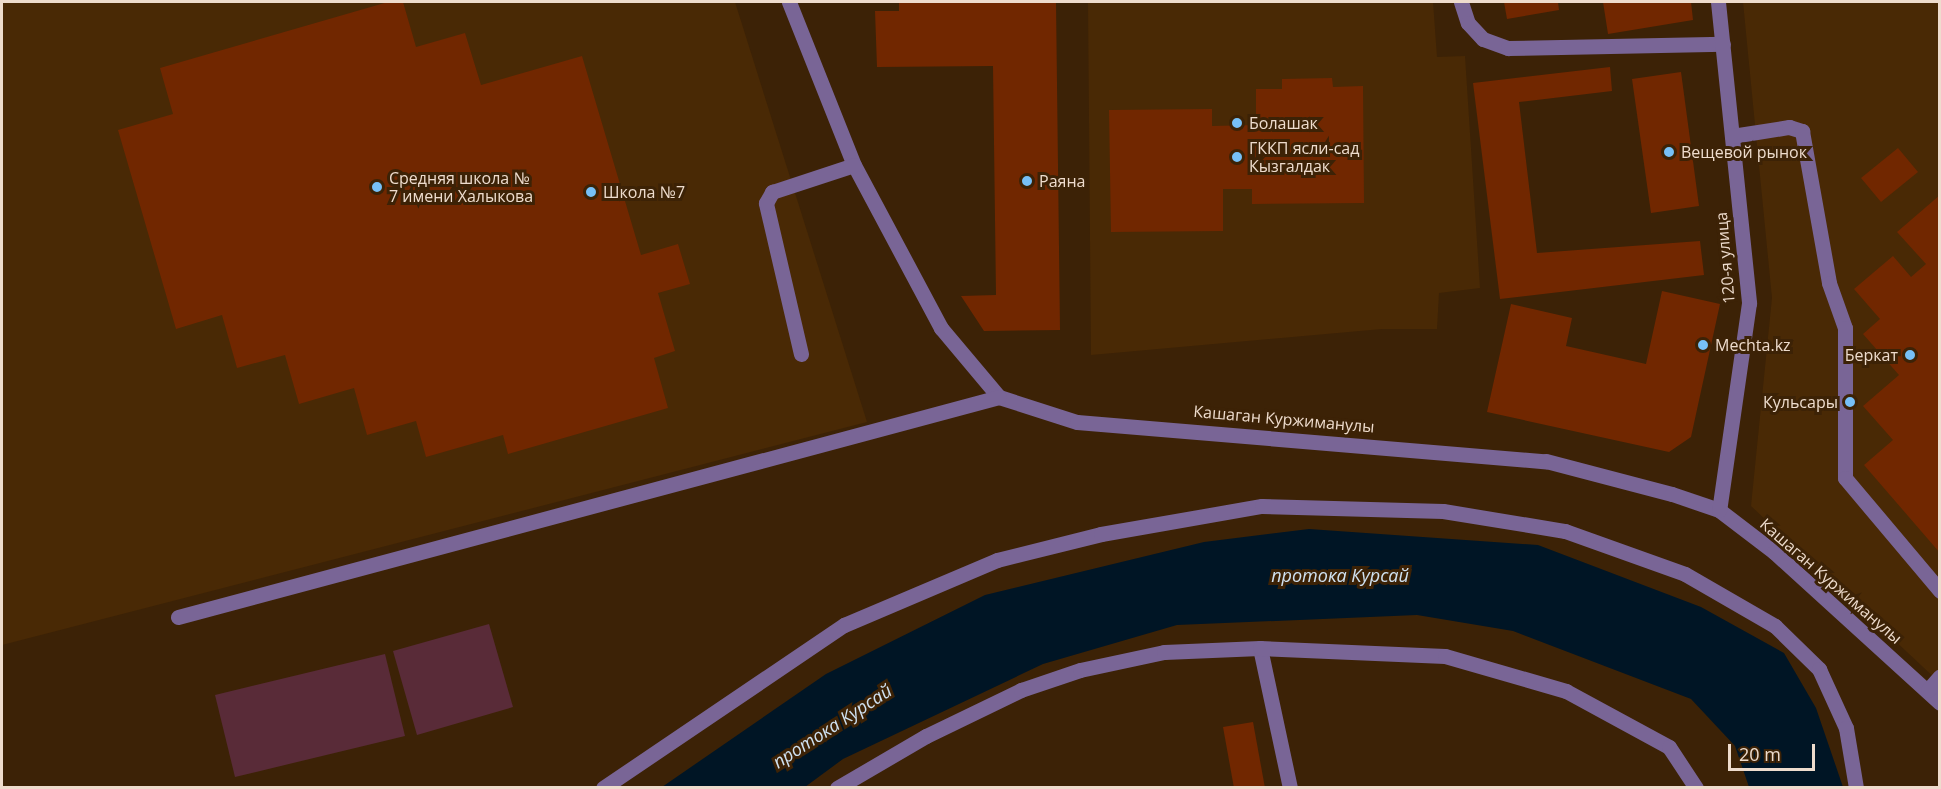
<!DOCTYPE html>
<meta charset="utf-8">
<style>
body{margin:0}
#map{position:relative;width:1941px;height:789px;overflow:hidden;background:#3c2206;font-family:"Open Sans",sans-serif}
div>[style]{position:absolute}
.built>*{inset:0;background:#492905}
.green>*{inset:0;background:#592b38}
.water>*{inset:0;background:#001525}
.building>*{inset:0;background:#712700}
.minor>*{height:15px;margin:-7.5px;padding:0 7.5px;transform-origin:7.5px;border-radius:7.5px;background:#796596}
.dots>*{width:16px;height:16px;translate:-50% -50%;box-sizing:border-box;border:3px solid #3c2206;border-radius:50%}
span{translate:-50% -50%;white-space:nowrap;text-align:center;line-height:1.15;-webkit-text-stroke:6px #3c2206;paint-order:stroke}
.poi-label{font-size:16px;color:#eedccd}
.left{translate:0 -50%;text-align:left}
.right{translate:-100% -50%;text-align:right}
.street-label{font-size:16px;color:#eedccd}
.water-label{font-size:18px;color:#d0e2f2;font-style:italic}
.frame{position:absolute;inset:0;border:3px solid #eedccd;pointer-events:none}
.scale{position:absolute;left:1728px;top:744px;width:87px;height:27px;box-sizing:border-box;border:3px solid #eedccd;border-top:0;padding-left:8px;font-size:18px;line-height:21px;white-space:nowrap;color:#eedccd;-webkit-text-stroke:4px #3c2206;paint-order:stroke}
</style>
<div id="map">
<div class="built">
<div style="clip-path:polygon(2px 2px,735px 2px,867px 422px,2px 645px)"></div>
<div style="clip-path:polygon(1088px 2px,1433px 2px,1437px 57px,1465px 56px,1480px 288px,1439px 293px,1437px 329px,1382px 329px,1091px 355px)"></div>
<div style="clip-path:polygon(1743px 2px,1939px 2px,1939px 682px,1751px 506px,1772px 298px)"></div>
</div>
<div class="green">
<div style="clip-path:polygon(489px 624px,513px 707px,417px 735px,393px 651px)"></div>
<div style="clip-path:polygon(385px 654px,405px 736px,235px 777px,215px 695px)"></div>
</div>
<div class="water">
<div style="clip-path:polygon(1309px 529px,1538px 545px,1701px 607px,1784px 653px,1816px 708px,1843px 787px,1749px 787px,1735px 746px,1691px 699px,1513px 631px,1417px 615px,1177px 625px,1043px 664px,843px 759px,805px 787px,662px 787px,826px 674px,985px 595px,1204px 542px)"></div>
</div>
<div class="building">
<div style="clip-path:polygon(388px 2px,403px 2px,416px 47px,465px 33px,481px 85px,582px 56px,641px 255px,678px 244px,690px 284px,658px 293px,675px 351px,654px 358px,668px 408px,508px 454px,503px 435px,426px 457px,416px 421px,367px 435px,354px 388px,299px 404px,285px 355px,237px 368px,222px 315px,176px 329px,118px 130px,173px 114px,160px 68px)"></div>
<div style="clip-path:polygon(899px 2px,1056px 2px,1060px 330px,984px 331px,961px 296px,996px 295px,993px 66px,877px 67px,875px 11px,899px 11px)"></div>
<div style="clip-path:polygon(1504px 2px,1558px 2px,1559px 10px,1507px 19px)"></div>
<div style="clip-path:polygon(1603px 2px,1691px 2px,1693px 20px,1608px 34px)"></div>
<div style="clip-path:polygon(1610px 67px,1612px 91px,1519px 102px,1537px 253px,1700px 241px,1704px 275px,1500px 299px,1473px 83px)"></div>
<div style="clip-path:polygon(1681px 72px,1699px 206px,1651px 213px,1632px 79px)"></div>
<div style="clip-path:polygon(1332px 78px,1333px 87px,1363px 86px,1364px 203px,1252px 204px,1252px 189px,1223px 189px,1223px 231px,1111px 232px,1109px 110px,1212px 109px,1212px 126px,1256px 125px,1256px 89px,1282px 89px,1282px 79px)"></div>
<div style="clip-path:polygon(1898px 148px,1918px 172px,1881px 202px,1861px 178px)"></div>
<div style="clip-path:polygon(1940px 195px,1940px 553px,1864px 465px,1893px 440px,1863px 406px,1899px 375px,1863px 334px,1880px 319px,1854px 289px,1893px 256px,1911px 277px,1926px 264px,1897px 232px)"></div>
<div style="clip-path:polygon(1662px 291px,1720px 304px,1691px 437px,1669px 452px,1487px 412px,1511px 304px,1572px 318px,1566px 346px,1646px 364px)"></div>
<div style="clip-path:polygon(1253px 722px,1265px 788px,1234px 788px,1223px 727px)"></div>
</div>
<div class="minor">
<div style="left:789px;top:2px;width:175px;rotate:68.3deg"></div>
<div style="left:854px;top:165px;width:185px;rotate:61.9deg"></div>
<div style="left:941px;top:328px;width:90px;rotate:50deg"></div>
<div style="left:999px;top:397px;width:82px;rotate:17.8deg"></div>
<div style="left:1077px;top:422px;width:471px;rotate:4.8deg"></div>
<div style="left:1546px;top:461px;width:130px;rotate:14.7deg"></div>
<div style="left:1672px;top:494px;width:50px;rotate:18.8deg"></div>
<div style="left:1719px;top:510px;width:69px;rotate:37.4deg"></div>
<div style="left:1774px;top:552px;width:224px;rotate:42.3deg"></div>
<div style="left:1461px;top:2px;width:22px;rotate:72deg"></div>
<div style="left:1468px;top:23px;width:22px;rotate:47deg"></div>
<div style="left:1483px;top:39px;width:27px;rotate:20deg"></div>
<div style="left:1508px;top:48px;width:215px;rotate:-1.1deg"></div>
<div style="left:1718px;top:2px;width:303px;rotate:84.1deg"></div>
<div style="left:1749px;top:303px;width:209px;rotate:98.2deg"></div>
<div style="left:1732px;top:136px;width:58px;rotate:-9deg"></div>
<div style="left:1789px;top:127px;width:14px;rotate:17deg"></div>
<div style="left:1802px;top:131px;width:154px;rotate:79.9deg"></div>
<div style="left:1829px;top:283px;width:48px;rotate:70.4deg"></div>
<div style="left:1845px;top:328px;width:150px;rotate:90deg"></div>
<div style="left:1845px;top:478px;width:148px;rotate:49.9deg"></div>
<div style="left:801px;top:354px;width:155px;rotate:-103.1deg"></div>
<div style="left:766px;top:203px;width:13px;rotate:-61deg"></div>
<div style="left:772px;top:192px;width:86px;rotate:-18.2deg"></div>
<div style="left:178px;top:617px;width:850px;rotate:-15deg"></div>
<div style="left:1260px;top:648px;width:143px;rotate:77.9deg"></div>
<div style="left:1928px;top:690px;width:18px;rotate:-49deg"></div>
<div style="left:603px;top:788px;width:291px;rotate:-34.1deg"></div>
<div style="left:844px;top:625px;width:166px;rotate:-23deg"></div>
<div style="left:997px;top:560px;width:107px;rotate:-14deg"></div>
<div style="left:1101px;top:534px;width:163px;rotate:-9.9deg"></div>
<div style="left:1262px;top:506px;width:181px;rotate:1.6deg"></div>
<div style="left:1443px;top:511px;width:124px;rotate:9.3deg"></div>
<div style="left:1565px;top:531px;width:127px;rotate:19.7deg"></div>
<div style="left:1685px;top:574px;width:104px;rotate:30deg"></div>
<div style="left:1775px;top:626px;width:62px;rotate:44.3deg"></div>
<div style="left:1819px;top:669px;width:65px;rotate:65.4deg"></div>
<div style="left:1846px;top:728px;width:61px;rotate:80.5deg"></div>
<div style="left:837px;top:788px;width:103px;rotate:-30.3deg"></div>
<div style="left:926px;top:736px;width:106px;rotate:-25.8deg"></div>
<div style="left:1021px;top:690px;width:62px;rotate:-18.7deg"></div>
<div style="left:1080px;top:670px;width:86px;rotate:-12.1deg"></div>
<div style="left:1164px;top:652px;width:96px;rotate:-2.4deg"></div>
<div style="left:1260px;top:648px;width:185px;rotate:2.5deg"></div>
<div style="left:1445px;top:656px;width:126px;rotate:16.1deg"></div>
<div style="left:1566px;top:691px;width:117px;rotate:28.5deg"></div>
<div style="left:1669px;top:747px;width:49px;rotate:56.6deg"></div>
</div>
<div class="dots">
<div style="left:1237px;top:123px;background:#77c0f7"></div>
<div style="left:1669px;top:152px;background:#77c0f7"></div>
<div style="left:1237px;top:157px;background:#77c0f7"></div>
<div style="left:1027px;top:181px;background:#77c0f7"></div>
<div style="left:377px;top:187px;background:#77c0f7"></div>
<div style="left:591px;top:192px;background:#77c0f7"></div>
<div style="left:1703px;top:345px;background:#77c0f7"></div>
<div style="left:1910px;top:355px;background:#77c0f7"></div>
<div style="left:1850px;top:402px;background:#77c0f7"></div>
</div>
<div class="poi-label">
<span class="left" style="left:1249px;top:123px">Болашак</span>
<span class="left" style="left:1249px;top:157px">ГККП ясли-сад<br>Кызгалдак</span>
<span class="left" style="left:1681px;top:152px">Вещевой рынок</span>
<span class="left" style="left:389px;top:187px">Средняя школа №<br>7 имени Халыкова</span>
<span class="left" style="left:1039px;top:181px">Раяна</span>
<span class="left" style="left:603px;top:192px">Школа №7</span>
<span class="left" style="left:1715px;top:345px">Mechta.kz</span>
<span class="right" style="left:1898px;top:355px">Беркат</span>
<span class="right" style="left:1838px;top:402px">Кульсары</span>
</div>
<div class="street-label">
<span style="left:1725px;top:258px;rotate:-95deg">120-я улица</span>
<span style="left:1284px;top:419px;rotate:5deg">Кашаган Куржиманулы</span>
<span style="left:1831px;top:581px;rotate:41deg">Кашаган Куржиманулы</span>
</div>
<div class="water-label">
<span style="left:1340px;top:575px">протока Курсай</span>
<span style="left:832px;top:726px;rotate:-33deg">протока Курсай</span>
</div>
<div class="frame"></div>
<div class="scale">20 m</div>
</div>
